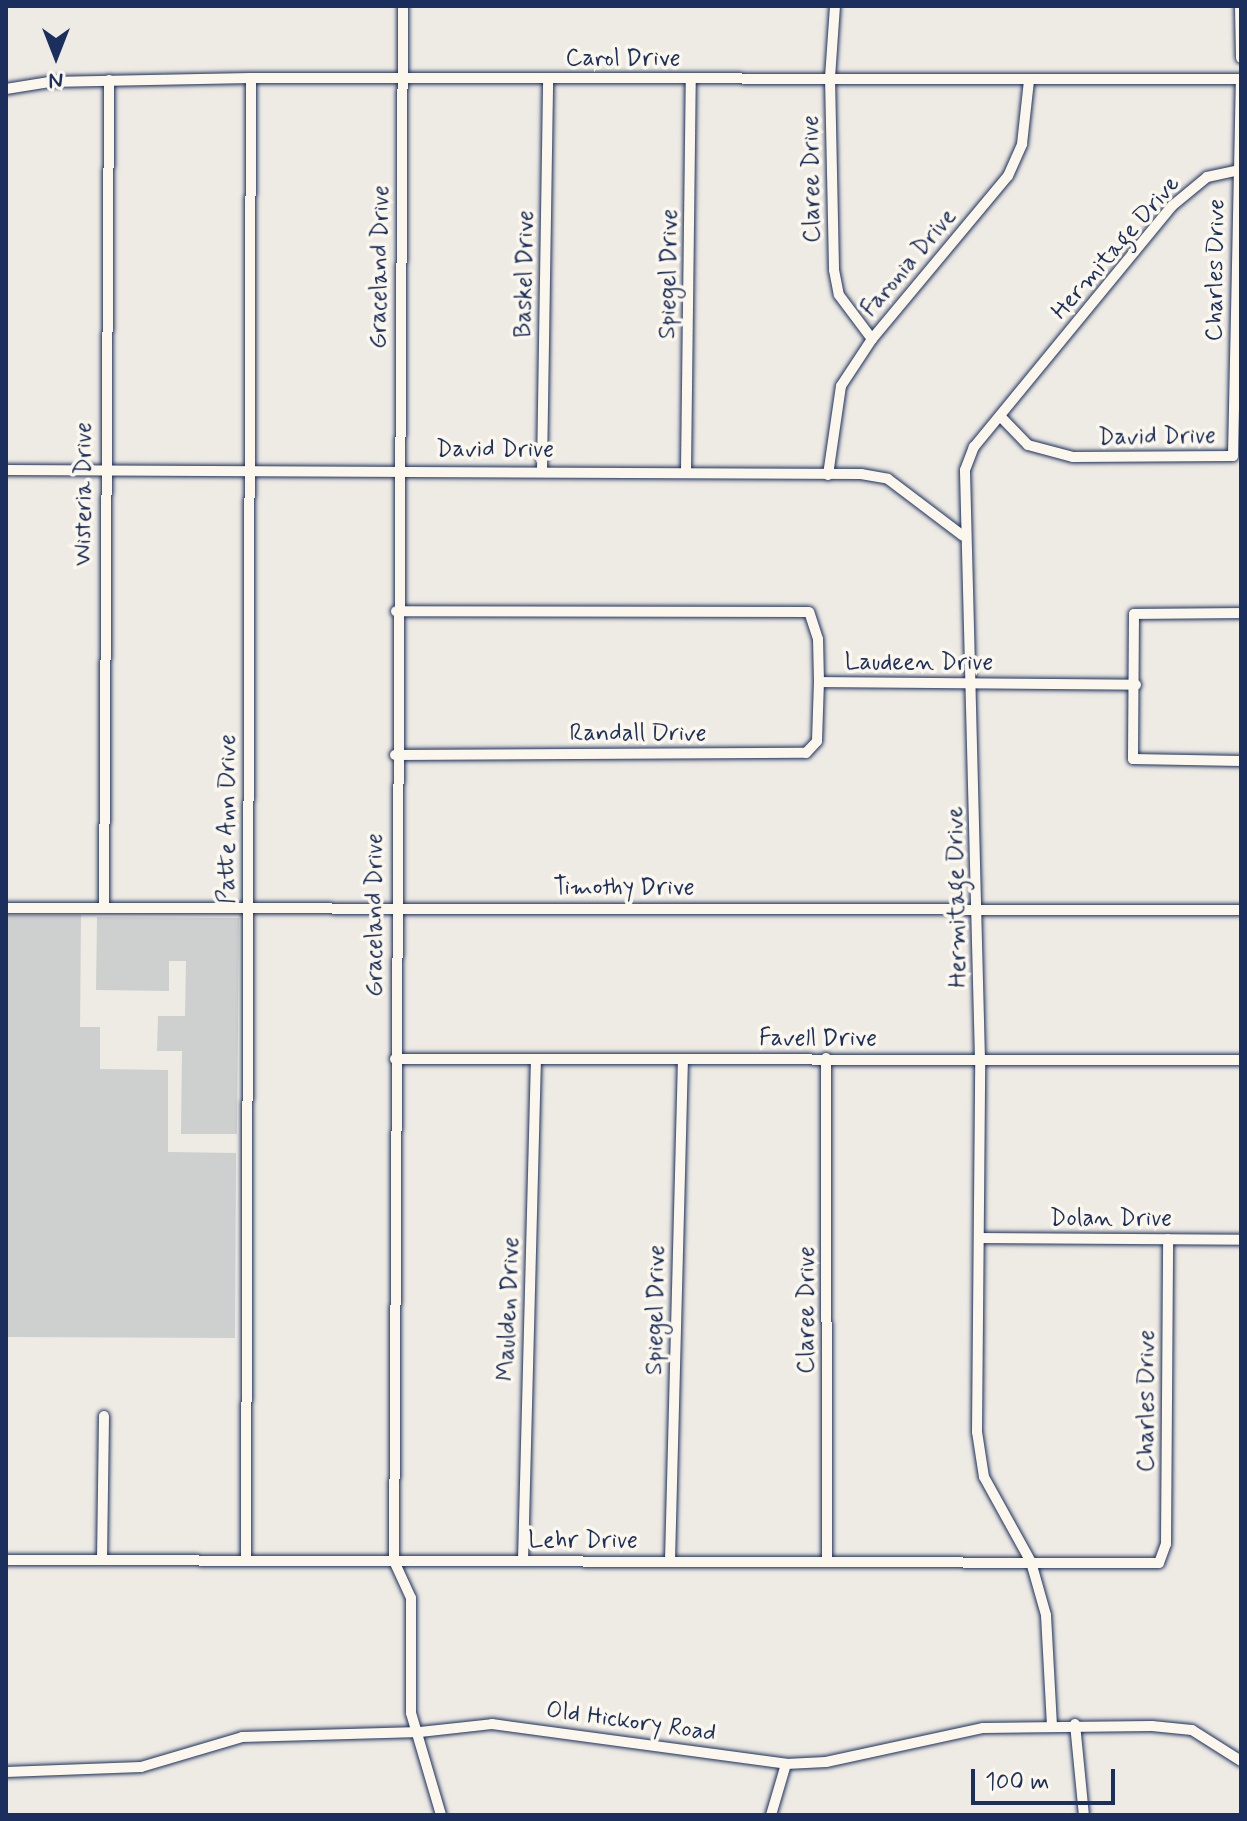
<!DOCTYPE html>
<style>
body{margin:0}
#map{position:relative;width:1247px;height:1821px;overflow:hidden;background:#eeebe4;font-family:Mynerve,sans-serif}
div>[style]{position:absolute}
.green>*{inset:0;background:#cecfcf}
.roads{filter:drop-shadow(0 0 2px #1b2f5e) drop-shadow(0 0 2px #1b2f5e)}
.minor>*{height:10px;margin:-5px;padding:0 5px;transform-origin:5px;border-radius:5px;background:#fbf7ec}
span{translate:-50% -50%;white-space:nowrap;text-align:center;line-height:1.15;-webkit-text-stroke:7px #fbf7ec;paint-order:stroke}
.street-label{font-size:24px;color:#1b2f5e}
.frame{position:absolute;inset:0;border:8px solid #1b2f5e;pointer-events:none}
.north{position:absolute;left:16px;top:16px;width:80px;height:80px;-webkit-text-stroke:6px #fbf7ec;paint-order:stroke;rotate:180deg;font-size:22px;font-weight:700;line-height:32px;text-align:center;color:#1b2f5e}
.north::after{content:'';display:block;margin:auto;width:28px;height:36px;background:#1b2f5e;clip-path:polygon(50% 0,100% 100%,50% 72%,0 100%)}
.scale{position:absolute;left:971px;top:1769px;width:144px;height:36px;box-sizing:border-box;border:4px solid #1b2f5e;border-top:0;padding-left:10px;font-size:24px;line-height:28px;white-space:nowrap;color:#1b2f5e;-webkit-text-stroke:6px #fbf7ec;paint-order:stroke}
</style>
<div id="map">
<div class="green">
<div style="clip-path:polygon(6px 915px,81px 915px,80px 1027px,100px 1027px,100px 1069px,168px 1070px,168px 1152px,236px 1153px,235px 1338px,6px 1337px)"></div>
<div style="clip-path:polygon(97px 917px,239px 918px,237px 1134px,181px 1134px,182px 1051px,157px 1051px,158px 1016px,185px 1016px,186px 961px,169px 961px,169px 991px,96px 990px)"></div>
</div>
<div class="roads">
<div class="minor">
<div style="left:403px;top:6px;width:1555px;rotate:90.33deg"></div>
<div style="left:394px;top:1561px;width:41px;rotate:65.3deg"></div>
<div style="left:411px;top:1598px;width:115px;rotate:90deg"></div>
<div style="left:411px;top:1713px;width:106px;rotate:73.6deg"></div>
<div style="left:835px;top:6px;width:71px;rotate:94deg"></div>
<div style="left:830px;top:77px;width:193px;rotate:88.8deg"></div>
<div style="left:834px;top:270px;width:25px;rotate:79deg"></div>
<div style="left:839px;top:295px;width:55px;rotate:53.1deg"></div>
<div style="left:1240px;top:6px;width:52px;rotate:88.9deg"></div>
<div style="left:6px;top:89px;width:44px;rotate:-9.2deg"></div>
<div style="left:49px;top:82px;width:202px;rotate:-1.1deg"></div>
<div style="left:251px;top:78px;width:990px;rotate:0.06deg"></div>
<div style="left:1000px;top:416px;width:40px;rotate:46deg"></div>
<div style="left:1028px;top:445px;width:47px;rotate:14.9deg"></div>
<div style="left:1073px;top:457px;width:160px;rotate:-0.4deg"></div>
<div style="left:1233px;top:456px;width:371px;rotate:-88.8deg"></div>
<div style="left:6px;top:470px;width:855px;rotate:0.27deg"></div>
<div style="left:861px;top:474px;width:27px;rotate:10deg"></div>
<div style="left:888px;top:479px;width:94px;rotate:37.2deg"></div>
<div style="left:542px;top:470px;width:391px;rotate:-89.1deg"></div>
<div style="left:686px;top:470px;width:391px;rotate:-89.3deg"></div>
<div style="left:828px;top:475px;width:90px;rotate:-81.7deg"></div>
<div style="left:841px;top:386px;width:56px;rotate:-56.6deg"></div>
<div style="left:872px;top:339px;width:212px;rotate:-50.2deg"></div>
<div style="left:1008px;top:176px;width:35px;rotate:-66deg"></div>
<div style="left:1022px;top:144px;width:63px;rotate:-83.7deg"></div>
<div style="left:1241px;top:613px;width:107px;rotate:179.5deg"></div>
<div style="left:1134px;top:614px;width:145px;rotate:90.4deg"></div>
<div style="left:1133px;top:759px;width:108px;rotate:1.1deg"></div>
<div style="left:819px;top:682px;width:317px;rotate:0.5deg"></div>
<div style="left:395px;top:755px;width:411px;rotate:-0.3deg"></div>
<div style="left:806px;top:753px;width:16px;rotate:-47deg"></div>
<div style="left:817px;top:741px;width:59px;rotate:-88.1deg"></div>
<div style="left:819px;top:682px;width:43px;rotate:-91.3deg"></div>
<div style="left:818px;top:639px;width:28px;rotate:-108deg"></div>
<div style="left:809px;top:612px;width:413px;rotate:-179.9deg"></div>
<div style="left:6px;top:908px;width:1235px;rotate:0.09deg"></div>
<div style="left:104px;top:908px;width:828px;rotate:-89.65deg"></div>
<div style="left:826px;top:1058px;width:504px;rotate:89.89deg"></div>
<div style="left:395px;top:1059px;width:846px;rotate:0.07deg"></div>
<div style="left:981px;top:1238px;width:260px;rotate:0.4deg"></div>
<div style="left:6px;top:1560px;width:1153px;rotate:0.15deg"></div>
<div style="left:1159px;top:1563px;width:20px;rotate:-70deg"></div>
<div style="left:1166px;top:1544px;width:305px;rotate:-89.6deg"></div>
<div style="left:102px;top:1560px;width:144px;rotate:-89.2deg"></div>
<div style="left:246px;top:1560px;width:1482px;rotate:-89.81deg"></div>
<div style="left:523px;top:1561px;width:502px;rotate:-88.52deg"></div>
<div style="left:670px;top:1561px;width:502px;rotate:-88.52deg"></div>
<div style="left:1075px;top:1724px;width:91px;rotate:84.4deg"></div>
<div style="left:1052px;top:1726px;width:111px;rotate:-93.1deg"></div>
<div style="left:1046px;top:1615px;width:55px;rotate:-105.8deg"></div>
<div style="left:1031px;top:1562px;width:97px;rotate:-118.9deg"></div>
<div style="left:984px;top:1477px;width:46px;rotate:-98.8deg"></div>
<div style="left:977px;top:1432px;width:372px;rotate:-89.5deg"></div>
<div style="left:980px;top:1060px;width:590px;rotate:-91.46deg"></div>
<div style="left:965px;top:470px;width:25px;rotate:-69deg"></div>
<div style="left:974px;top:447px;width:312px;rotate:-50.6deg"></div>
<div style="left:1172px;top:206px;width:45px;rotate:-39.6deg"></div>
<div style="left:1207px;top:177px;width:35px;rotate:-12deg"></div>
<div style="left:6px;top:1772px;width:135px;rotate:-2.1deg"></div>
<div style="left:141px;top:1767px;width:105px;rotate:-16.5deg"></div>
<div style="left:242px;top:1737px;width:178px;rotate:-1.6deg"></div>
<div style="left:420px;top:1732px;width:72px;rotate:-6.3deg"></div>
<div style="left:492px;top:1724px;width:297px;rotate:7.7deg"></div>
<div style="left:786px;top:1764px;width:40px;rotate:-2.9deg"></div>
<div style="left:826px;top:1762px;width:161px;rotate:-12.2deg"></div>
<div style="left:983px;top:1728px;width:169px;rotate:-0.7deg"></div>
<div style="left:1152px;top:1726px;width:40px;rotate:5.7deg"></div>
<div style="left:1192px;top:1730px;width:58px;rotate:32.3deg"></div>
<div style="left:771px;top:1815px;width:53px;rotate:-73.6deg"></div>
</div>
</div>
<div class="street-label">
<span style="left:623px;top:59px">Carol Drive</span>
<span style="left:812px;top:179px;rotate:-91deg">Claree Drive</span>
<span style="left:1116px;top:248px;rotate:-49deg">Hermitage Drive</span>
<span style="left:909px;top:263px;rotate:-50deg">Faronia Drive</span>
<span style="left:380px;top:267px;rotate:-89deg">Graceland Drive</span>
<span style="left:1216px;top:270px;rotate:-89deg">Charles Drive</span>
<span style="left:525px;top:274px;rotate:-89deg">Baskel Drive</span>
<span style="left:669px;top:274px;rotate:-89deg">Spiegel Drive</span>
<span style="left:1157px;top:437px;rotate:-1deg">David Drive</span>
<span style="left:495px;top:450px">David Drive</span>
<span style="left:84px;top:494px;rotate:-90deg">Wisteria Drive</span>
<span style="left:919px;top:663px">Laudeen Drive</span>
<span style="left:638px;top:734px">Randall Drive</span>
<span style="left:228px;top:819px;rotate:-90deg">Patte Ann Drive</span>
<span style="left:624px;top:888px">Timothy Drive</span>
<span style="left:957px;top:897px;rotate:-91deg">Hermitage Drive</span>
<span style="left:375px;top:915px;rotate:-90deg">Graceland Drive</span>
<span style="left:818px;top:1039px">Favell Drive</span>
<span style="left:1111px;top:1219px">Dolan Drive</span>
<span style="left:509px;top:1309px;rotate:-88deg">Maulden Drive</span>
<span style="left:656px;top:1310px;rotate:-89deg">Spiegel Drive</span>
<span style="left:807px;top:1310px;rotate:-90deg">Claree Drive</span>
<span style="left:1147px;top:1401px;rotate:-90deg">Charles Drive</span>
<span style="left:583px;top:1541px">Lehr Drive</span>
<span style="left:631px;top:1722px;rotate:8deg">Old Hickory Road</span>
</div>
<div class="frame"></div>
<div class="north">N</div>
<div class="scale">100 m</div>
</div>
